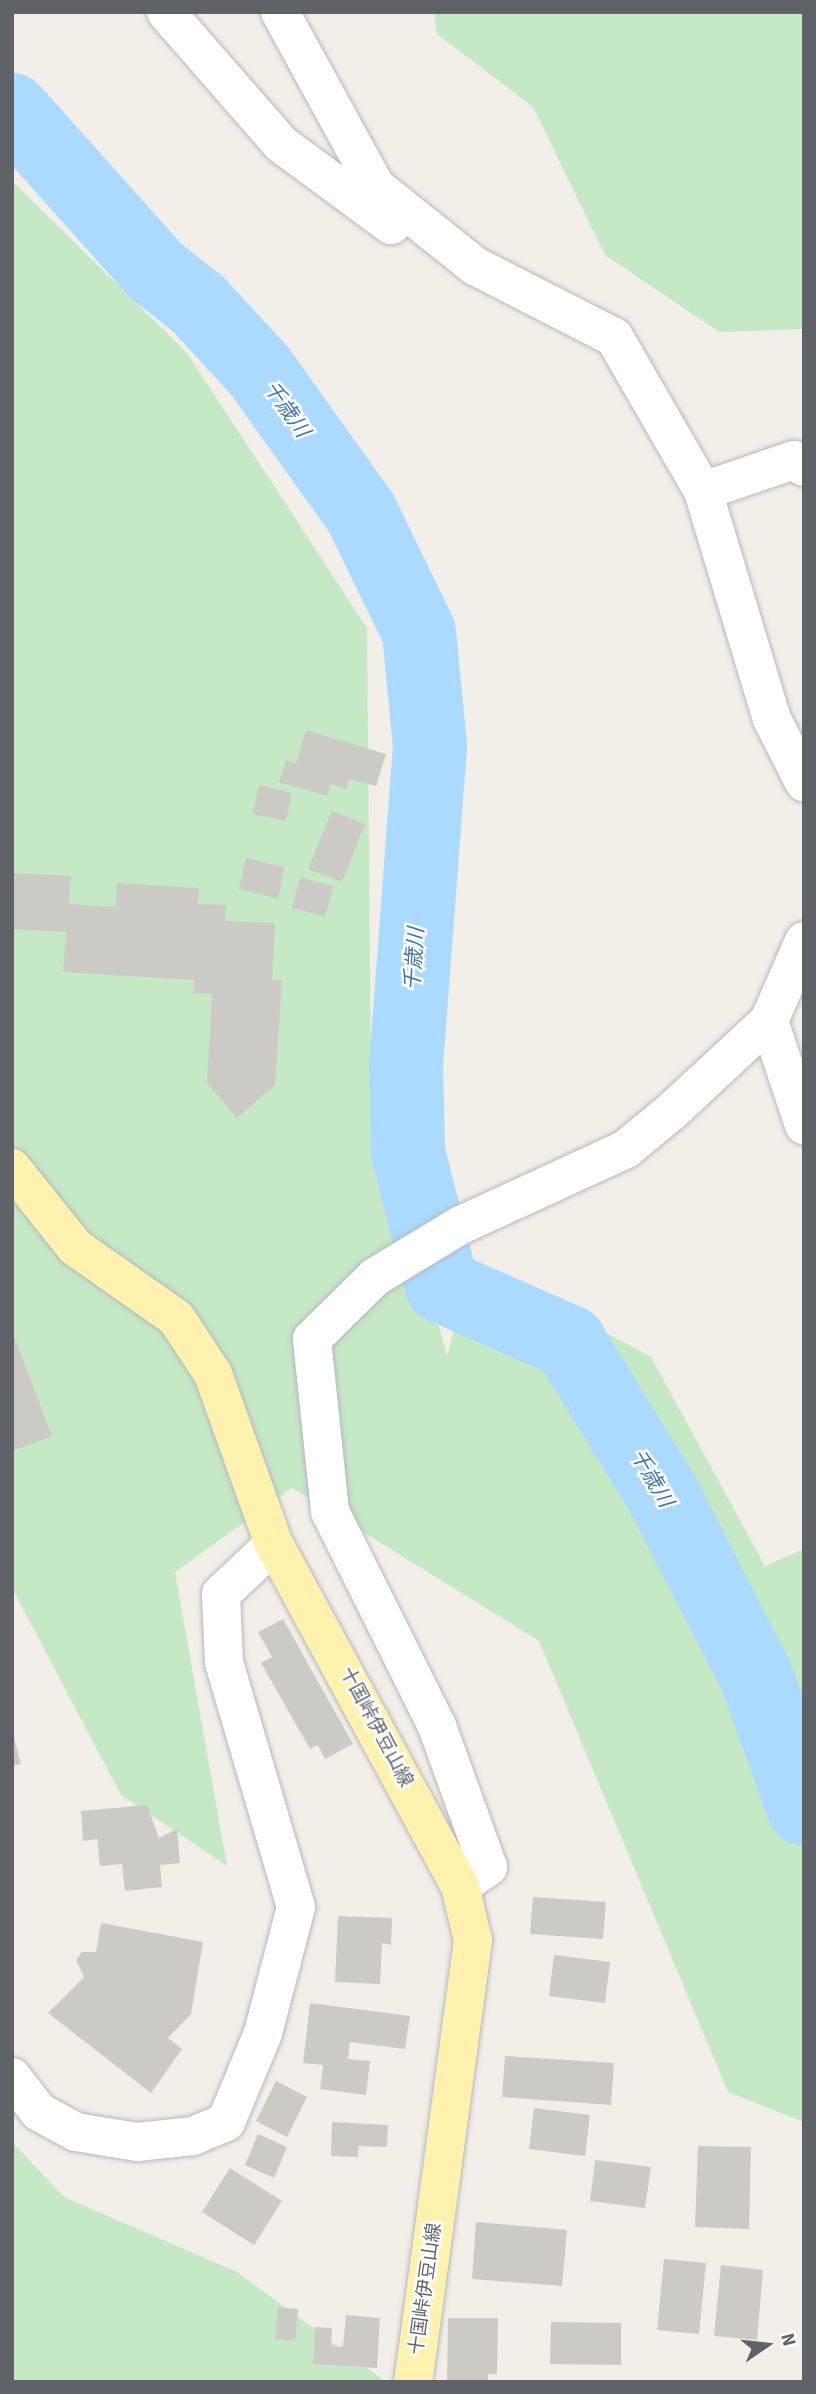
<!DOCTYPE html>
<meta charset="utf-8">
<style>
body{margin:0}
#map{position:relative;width:816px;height:2394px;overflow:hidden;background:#f1efe8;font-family:"Source Sans 3","Noto Sans JP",sans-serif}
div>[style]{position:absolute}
.green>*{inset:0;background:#c5e8c5}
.river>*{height:74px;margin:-37px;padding:0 37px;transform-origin:37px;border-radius:37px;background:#aadaff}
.building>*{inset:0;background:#cccac5}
.roads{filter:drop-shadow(0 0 2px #b5b8bc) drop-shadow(0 0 2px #b5b8bc)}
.minor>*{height:38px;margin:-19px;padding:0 19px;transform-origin:19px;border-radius:19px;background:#fff}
.major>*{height:38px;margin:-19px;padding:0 19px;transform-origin:19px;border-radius:19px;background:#fff2af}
span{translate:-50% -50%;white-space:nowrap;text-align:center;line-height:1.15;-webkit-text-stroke:5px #fff;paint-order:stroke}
.street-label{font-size:19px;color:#5f6368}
.water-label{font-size:21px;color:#4174aa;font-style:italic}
.frame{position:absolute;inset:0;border:14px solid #5f6368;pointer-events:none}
.north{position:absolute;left:732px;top:2310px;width:70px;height:70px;-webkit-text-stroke:5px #fff;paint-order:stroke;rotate:76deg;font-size:19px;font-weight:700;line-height:28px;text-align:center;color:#5f6368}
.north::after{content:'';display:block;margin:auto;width:24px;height:32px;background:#5f6368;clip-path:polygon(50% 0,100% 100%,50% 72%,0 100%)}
</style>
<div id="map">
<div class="green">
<div style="clip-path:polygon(434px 12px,804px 12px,804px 329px,719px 332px,605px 255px,533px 107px,437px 34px)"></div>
<div style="clip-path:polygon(12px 181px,187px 353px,367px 628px,371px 1074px,447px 1356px,473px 1261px,651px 1357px,765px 1566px,804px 1549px,804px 2122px,728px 2092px,539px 1641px,292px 1488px,175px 1572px,227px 1866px,121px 1795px,12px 1588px)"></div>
<div style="clip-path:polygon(12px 2142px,64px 2197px,237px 2272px,386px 2382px,12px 2382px)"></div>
</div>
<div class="river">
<div style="left:12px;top:110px;width:216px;rotate:48.2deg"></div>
<div style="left:156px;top:271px;width:53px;rotate:38.2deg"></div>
<div style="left:198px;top:304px;width:90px;rotate:47.3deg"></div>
<div style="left:259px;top:370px;width:176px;rotate:54.5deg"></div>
<div style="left:361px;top:513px;width:132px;rotate:64deg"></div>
<div style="left:419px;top:632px;width:115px;rotate:84.5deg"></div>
<div style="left:430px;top:746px;width:320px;rotate:94.3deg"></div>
<div style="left:406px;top:1065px;width:87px;rotate:88.7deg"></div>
<div style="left:408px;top:1152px;width:138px;rotate:75.8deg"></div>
<div style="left:442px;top:1286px;width:139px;rotate:23.8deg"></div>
<div style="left:569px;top:1342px;width:177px;rotate:58.4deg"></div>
<div style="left:662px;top:1493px;width:206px;rotate:62.8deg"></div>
<div style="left:756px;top:1676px;width:141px;rotate:70.2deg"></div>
</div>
<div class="building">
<div style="clip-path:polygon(306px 730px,386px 754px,376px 786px,349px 779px,346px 789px,331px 784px,327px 796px,279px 782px,286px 760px,296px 763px)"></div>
<div style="clip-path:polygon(259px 785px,292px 793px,286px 821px,253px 814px)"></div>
<div style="clip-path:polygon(332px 811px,365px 824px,342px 882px,308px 869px)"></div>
<div style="clip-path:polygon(246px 858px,284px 867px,278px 899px,239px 889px)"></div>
<div style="clip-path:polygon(14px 873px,71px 876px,69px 904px,116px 907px,117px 883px,199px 888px,198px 904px,226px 905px,225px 921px,275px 923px,272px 980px,282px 980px,275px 1085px,237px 1118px,207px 1083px,212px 994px,193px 993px,194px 980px,63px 972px,66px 932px,12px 929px)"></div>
<div style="clip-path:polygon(300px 877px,333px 886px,325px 917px,292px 908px)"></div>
<div style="clip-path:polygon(14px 1336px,52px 1436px,12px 1451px,12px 1337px)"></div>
<div style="clip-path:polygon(283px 1619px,353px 1744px,325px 1759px,318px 1745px,310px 1749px,261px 1663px,272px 1657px,258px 1632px)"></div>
<div style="clip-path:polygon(12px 1730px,21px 1764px,12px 1766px)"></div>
<div style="clip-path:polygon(147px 1805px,159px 1838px,177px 1829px,180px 1863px,160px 1865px,162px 1887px,125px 1891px,122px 1864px,100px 1866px,97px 1839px,83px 1841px,81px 1811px)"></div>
<div style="clip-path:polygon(533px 1897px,606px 1902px,603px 1939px,530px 1934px)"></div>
<div style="clip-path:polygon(338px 1916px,392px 1918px,391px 1945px,382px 1943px,380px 1984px,335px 1982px)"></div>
<div style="clip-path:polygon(101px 1923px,203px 1942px,191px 2014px,168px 2038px,182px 2049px,151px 2093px,48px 2013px,84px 1977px,76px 1960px,82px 1952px,96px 1952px)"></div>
<div style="clip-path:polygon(554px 1955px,610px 1962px,605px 2003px,549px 1996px)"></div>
<div style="clip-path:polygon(310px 2003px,410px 2016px,405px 2049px,350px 2042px,348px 2059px,370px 2061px,366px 2095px,320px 2089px,323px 2065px,303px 2063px)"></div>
<div style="clip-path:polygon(505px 2056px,614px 2063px,611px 2105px,502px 2097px)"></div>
<div style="clip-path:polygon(276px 2081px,307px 2097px,287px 2137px,256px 2121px)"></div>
<div style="clip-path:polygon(534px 2108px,590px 2115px,585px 2156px,529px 2149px)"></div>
<div style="clip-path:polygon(332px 2122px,388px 2125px,387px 2147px,359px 2146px,358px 2157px,331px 2156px)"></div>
<div style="clip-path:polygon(258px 2134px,287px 2147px,274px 2178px,245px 2165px)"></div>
<div style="clip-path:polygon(698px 2146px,751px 2147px,749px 2229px,695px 2227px)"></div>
<div style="clip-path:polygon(595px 2160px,651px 2167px,645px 2208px,590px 2201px)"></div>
<div style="clip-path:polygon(230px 2168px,282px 2201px,254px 2245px,202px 2212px)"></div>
<div style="clip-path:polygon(476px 2222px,567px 2230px,562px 2286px,472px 2279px)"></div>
<div style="clip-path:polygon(664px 2259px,706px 2263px,699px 2334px,657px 2330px)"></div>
<div style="clip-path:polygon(721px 2265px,763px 2270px,757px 2340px,714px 2336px)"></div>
<div style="clip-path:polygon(278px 2307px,298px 2309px,295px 2341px,275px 2339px)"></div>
<div style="clip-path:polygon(346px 2315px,380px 2318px,377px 2368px,313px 2364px,315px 2327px,332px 2328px,331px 2346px,343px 2347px)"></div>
<div style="clip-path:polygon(448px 2318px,498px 2318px,497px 2374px,488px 2374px,488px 2382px,447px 2382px)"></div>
<div style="clip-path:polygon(551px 2322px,621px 2323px,621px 2365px,550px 2364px)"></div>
</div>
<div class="roads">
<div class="minor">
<div style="left:166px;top:12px;width:175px;rotate:48.9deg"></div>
<div style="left:281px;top:144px;width:137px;rotate:36.4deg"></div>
<div style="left:280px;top:12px;width:200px;rotate:61.3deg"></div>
<div style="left:376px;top:187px;width:127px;rotate:38.6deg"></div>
<div style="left:475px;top:266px;width:156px;rotate:27.1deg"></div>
<div style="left:614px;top:337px;width:178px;rotate:60deg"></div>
<div style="left:703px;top:491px;width:238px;rotate:73.2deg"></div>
<div style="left:772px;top:719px;width:71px;rotate:63.1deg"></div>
<div style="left:703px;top:491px;width:96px;rotate:-18.8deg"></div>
<div style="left:794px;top:460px;width:12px;rotate:35deg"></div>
<div style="left:769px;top:1021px;width:110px;rotate:71.4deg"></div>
<div style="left:460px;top:1886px;width:34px;rotate:-34deg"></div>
<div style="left:488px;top:1867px;width:150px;rotate:-109.9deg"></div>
<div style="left:437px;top:1726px;width:240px;rotate:-116.5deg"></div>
<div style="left:330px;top:1511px;width:173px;rotate:-96deg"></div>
<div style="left:312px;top:1339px;width:88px;rotate:-44.5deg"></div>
<div style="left:375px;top:1277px;width:100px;rotate:-31.2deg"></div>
<div style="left:461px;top:1225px;width:182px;rotate:-24.7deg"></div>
<div style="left:626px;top:1149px;width:60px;rotate:-39.6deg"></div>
<div style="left:672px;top:1111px;width:132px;rotate:-42.9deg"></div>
<div style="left:769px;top:1021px;width:87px;rotate:-66.4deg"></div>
<div style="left:12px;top:2077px;width:44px;rotate:52.4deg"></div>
<div style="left:39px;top:2112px;width:42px;rotate:28.4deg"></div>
<div style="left:76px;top:2132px;width:62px;rotate:9.3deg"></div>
<div style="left:137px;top:2142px;width:56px;rotate:-6.1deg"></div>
<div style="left:193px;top:2136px;width:36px;rotate:-23deg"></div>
<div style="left:226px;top:2122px;width:96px;rotate:-67.4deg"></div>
<div style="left:263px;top:2033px;width:130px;rotate:-75.3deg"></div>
<div style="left:296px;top:1907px;width:254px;rotate:-106.4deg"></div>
<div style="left:224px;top:1663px;width:69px;rotate:-92.5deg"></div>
<div style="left:221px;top:1594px;width:73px;rotate:-43.3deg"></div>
</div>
<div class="major">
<div style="left:12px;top:1168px;width:101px;rotate:51.4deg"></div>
<div style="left:75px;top:1247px;width:123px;rotate:35.1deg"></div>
<div style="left:176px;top:1318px;width:67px;rotate:56.5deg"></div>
<div style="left:213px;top:1374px;width:181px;rotate:70.3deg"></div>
<div style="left:274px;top:1544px;width:389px;rotate:61.5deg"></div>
<div style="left:460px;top:1886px;width:56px;rotate:76.5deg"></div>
<div style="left:473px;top:1940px;width:446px;rotate:97.7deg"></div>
</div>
</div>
<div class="street-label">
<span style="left:376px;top:1727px;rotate:62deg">十国峠伊豆山線</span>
<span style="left:426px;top:2289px;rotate:-82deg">十国峠伊豆山線</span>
</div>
<div class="water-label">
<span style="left:287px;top:409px;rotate:55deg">千歳川</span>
<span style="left:414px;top:959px;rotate:-86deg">千歳川</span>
<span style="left:652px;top:1478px;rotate:60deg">千歳川</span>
</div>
<div class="frame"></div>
<div class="north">N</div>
</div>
